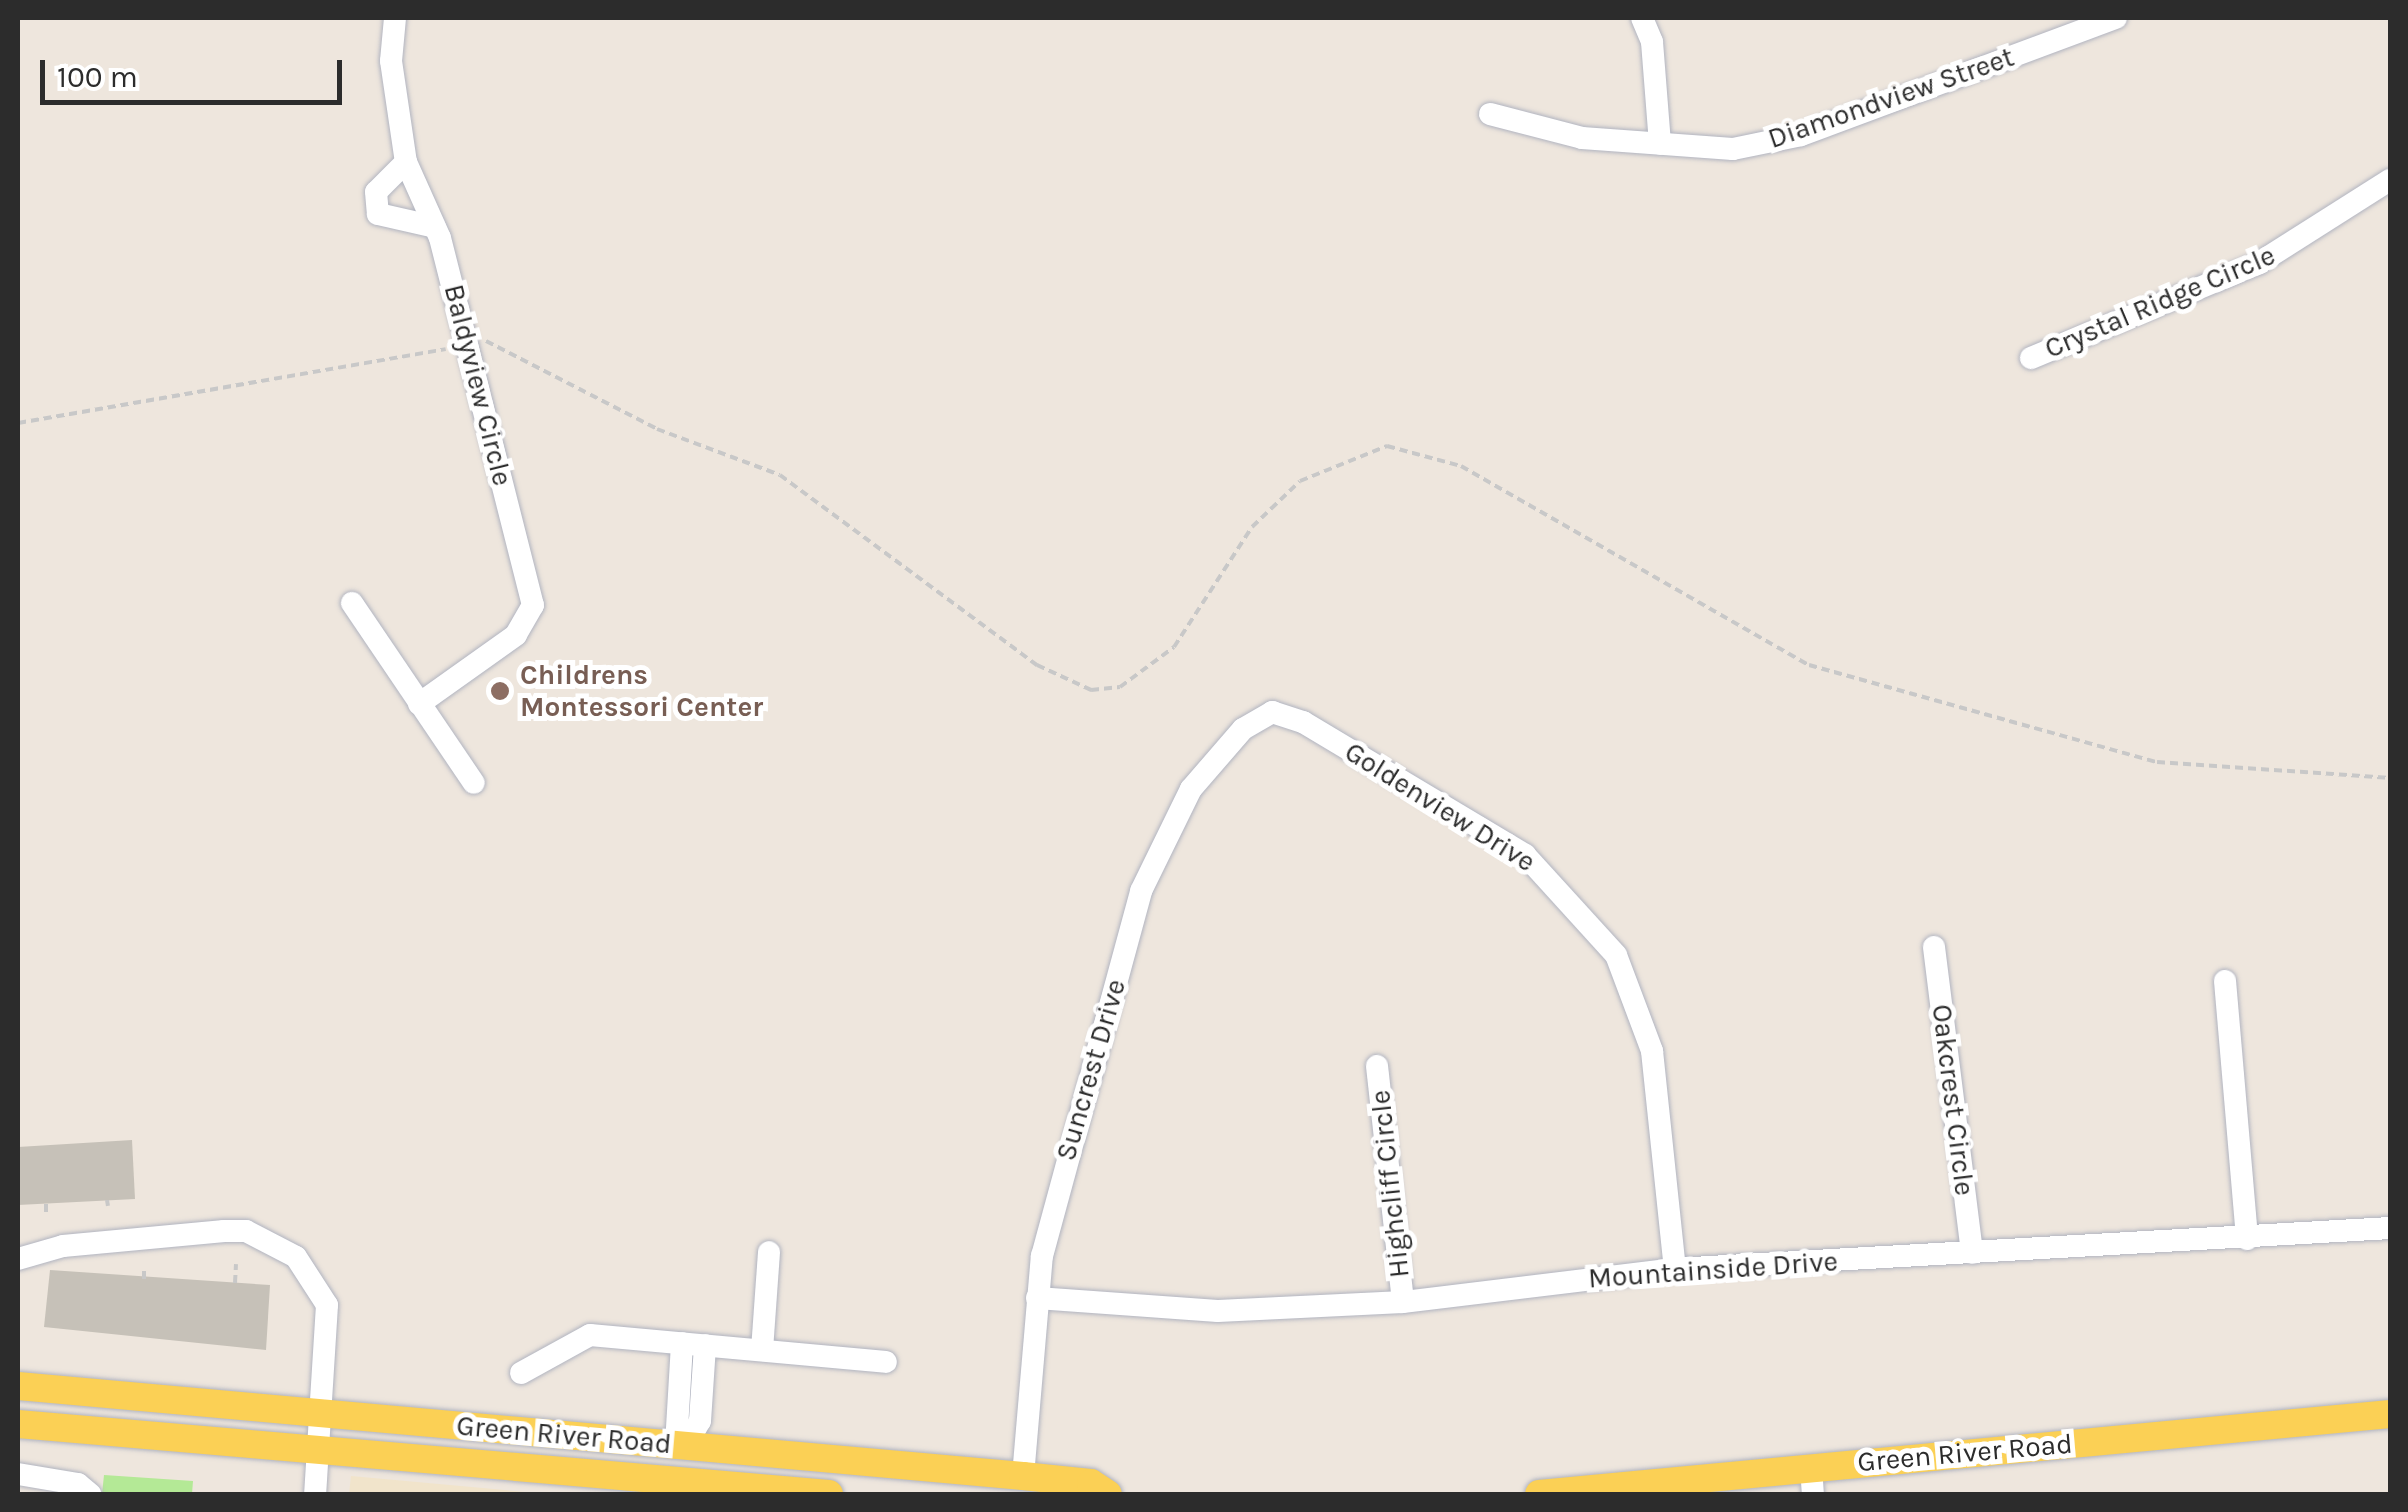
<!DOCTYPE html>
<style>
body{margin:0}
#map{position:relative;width:2408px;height:1512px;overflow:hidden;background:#eee6dd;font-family:Karla,sans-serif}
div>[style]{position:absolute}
.education>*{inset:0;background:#f1e4cb}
.green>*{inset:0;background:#b4e996}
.building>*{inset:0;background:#c6c1b8}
.path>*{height:4px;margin-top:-2px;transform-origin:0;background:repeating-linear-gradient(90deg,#c8c8c8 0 8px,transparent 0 13px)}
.roads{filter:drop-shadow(0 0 2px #b1b4c0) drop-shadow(0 0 2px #b1b4c0)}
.minor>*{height:22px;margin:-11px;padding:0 11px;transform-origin:11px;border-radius:11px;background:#fff}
.major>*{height:28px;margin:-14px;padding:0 14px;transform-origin:14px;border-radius:14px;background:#fbd055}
.dots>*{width:28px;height:28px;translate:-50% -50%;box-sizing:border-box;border:5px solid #fff;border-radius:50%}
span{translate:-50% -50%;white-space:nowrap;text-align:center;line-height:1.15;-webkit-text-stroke:10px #fff;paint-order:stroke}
.street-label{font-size:28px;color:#2c2c2c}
.education-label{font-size:28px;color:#785e54;font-weight:700}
.left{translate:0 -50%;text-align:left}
.frame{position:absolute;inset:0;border:20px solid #2c2c2c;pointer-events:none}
.scale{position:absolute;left:40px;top:60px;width:302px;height:45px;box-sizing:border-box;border:5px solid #2c2c2c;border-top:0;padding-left:12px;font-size:30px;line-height:35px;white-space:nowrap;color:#2c2c2c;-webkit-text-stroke:8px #fff;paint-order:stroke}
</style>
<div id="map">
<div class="education">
<div style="clip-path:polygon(351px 1476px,547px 1494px,349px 1494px)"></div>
</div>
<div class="green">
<div style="clip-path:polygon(104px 1475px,193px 1481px,192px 1494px,102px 1494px)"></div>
</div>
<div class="building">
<div style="clip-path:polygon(132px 1140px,135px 1199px,18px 1205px,18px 1147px)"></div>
<div style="clip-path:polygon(50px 1270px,270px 1285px,266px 1350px,44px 1327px)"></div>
</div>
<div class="path">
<div style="left:486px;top:341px;width:192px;rotate:27.2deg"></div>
<div style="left:657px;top:429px;width:131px;rotate:20.5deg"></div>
<div style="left:780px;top:475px;width:320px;rotate:36.5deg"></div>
<div style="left:1037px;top:665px;width:60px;rotate:24.8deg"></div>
<div style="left:1091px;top:690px;width:29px;rotate:-6deg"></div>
<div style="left:1120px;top:687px;width:67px;rotate:-36.5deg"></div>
<div style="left:1174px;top:647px;width:143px;rotate:-57deg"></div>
<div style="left:1252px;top:527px;width:66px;rotate:-43.8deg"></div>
<div style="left:1300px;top:481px;width:94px;rotate:-21.9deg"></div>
<div style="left:1387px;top:446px;width:77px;rotate:15.1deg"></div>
<div style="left:1461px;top:466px;width:401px;rotate:29.8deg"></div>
<div style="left:1809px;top:665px;width:361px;rotate:15.6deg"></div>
<div style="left:2157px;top:762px;width:234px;rotate:3.9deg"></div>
<div style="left:18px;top:423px;width:434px;rotate:-9.8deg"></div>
<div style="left:107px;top:1200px;width:6px;rotate:81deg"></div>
<div style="left:46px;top:1204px;width:10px;rotate:90deg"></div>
<div style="left:144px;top:1271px;width:8px;rotate:90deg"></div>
<div style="left:235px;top:1283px;width:19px;rotate:-87deg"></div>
</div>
<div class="roads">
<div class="minor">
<div style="left:395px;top:18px;width:43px;rotate:95.3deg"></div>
<div style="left:391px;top:61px;width:102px;rotate:81.6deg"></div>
<div style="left:406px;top:162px;width:83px;rotate:65.9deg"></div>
<div style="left:440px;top:238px;width:379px;rotate:75.8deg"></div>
<div style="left:533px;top:605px;width:34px;rotate:120deg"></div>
<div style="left:516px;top:635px;width:119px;rotate:144.6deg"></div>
<div style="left:1642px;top:18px;width:26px;rotate:67deg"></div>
<div style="left:1652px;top:42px;width:102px;rotate:85.5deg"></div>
<div style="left:1490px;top:114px;width:95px;rotate:14.6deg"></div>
<div style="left:1582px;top:138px;width:151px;rotate:4.2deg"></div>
<div style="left:1733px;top:149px;width:69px;rotate:-11.6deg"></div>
<div style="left:1801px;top:135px;width:336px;rotate:-20.4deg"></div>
<div style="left:406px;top:162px;width:42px;rotate:135deg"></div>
<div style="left:376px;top:192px;width:22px;rotate:85deg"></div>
<div style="left:378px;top:214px;width:58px;rotate:12.8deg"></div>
<div style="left:2031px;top:358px;width:247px;rotate:-22.6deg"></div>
<div style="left:2259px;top:263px;width:155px;rotate:-32.4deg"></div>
<div style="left:352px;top:603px;width:217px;rotate:55.9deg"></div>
<div style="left:1934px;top:947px;width:308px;rotate:82.9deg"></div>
<div style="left:2225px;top:981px;width:259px;rotate:85.1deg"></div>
<div style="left:1377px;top:1066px;width:237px;rotate:83.7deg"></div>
<div style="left:18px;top:1259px;width:47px;rotate:-16.1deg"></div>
<div style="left:63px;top:1246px;width:162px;rotate:-5.3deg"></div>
<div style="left:224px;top:1231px;width:22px"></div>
<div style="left:246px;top:1231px;width:56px;rotate:27.5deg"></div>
<div style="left:296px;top:1257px;width:57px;rotate:57.1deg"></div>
<div style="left:327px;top:1305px;width:189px;rotate:93.6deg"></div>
<div style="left:1037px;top:1298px;width:181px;rotate:4.1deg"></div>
<div style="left:1218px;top:1311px;width:185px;rotate:-2.8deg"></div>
<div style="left:1403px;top:1302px;width:274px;rotate:-6.9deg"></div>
<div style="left:1675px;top:1269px;width:716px;rotate:-3.28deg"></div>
<div style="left:762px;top:1350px;width:98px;rotate:-85.9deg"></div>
<div style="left:521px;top:1373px;width:79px;rotate:-28.8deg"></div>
<div style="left:590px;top:1335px;width:297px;rotate:5.2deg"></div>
<div style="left:676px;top:1445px;width:102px;rotate:-86.6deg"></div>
<div style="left:686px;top:1445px;width:28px;rotate:-60deg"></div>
<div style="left:700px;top:1421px;width:76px;rotate:-86.2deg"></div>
<div style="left:1811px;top:1467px;width:27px;rotate:86deg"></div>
<div style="left:18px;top:1474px;width:61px;rotate:9.5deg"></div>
<div style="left:78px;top:1484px;width:16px;rotate:40deg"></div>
<div style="left:1023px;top:1476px;width:221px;rotate:-85.1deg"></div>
<div style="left:1042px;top:1256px;width:378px;rotate:-74.8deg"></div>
<div style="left:1141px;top:891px;width:114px;rotate:-63.9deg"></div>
<div style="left:1191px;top:789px;width:79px;rotate:-49.1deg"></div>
<div style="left:1243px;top:729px;width:34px;rotate:-30deg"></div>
<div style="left:1272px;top:712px;width:33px;rotate:18deg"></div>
<div style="left:1303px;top:722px;width:259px;rotate:30.9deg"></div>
<div style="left:1525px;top:855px;width:135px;rotate:47.7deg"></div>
<div style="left:1616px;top:955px;width:103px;rotate:69.4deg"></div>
<div style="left:1652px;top:1051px;width:219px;rotate:84deg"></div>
</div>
<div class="major">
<div style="left:18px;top:1386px;width:1009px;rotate:5.12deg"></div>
<div style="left:1023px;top:1476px;width:68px;rotate:5.9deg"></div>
<div style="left:1091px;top:1483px;width:20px;rotate:33deg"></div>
<div style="left:18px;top:1424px;width:814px;rotate:4.93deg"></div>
<div style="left:1539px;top:1494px;width:855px;rotate:-5.37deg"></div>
</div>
</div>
<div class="dots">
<div style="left:500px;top:691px;background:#8d6e63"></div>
</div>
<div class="street-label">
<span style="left:1891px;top:98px;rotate:-19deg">Diamondview Street</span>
<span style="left:2160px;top:302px;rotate:-23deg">Crystal Ridge Circle</span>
<span style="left:478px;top:385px;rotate:76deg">Baldyview Circle</span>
<span style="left:1440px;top:807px;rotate:32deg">Goldenview Drive</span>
<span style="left:1091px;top:1070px;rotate:-74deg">Suncrest Drive</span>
<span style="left:1953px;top:1100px;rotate:83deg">Oakcrest Circle</span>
<span style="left:1390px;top:1184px;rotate:-96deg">Highcliff Circle</span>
<span style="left:1713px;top:1270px;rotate:-4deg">Mountainside Drive</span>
<span style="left:564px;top:1435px;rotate:5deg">Green River Road</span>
<span style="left:1965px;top:1453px;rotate:-5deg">Green River Road</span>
</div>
<div class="education-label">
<span class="left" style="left:520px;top:691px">Childrens<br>Montessori Center</span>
</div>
<div class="frame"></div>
<div class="scale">100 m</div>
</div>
